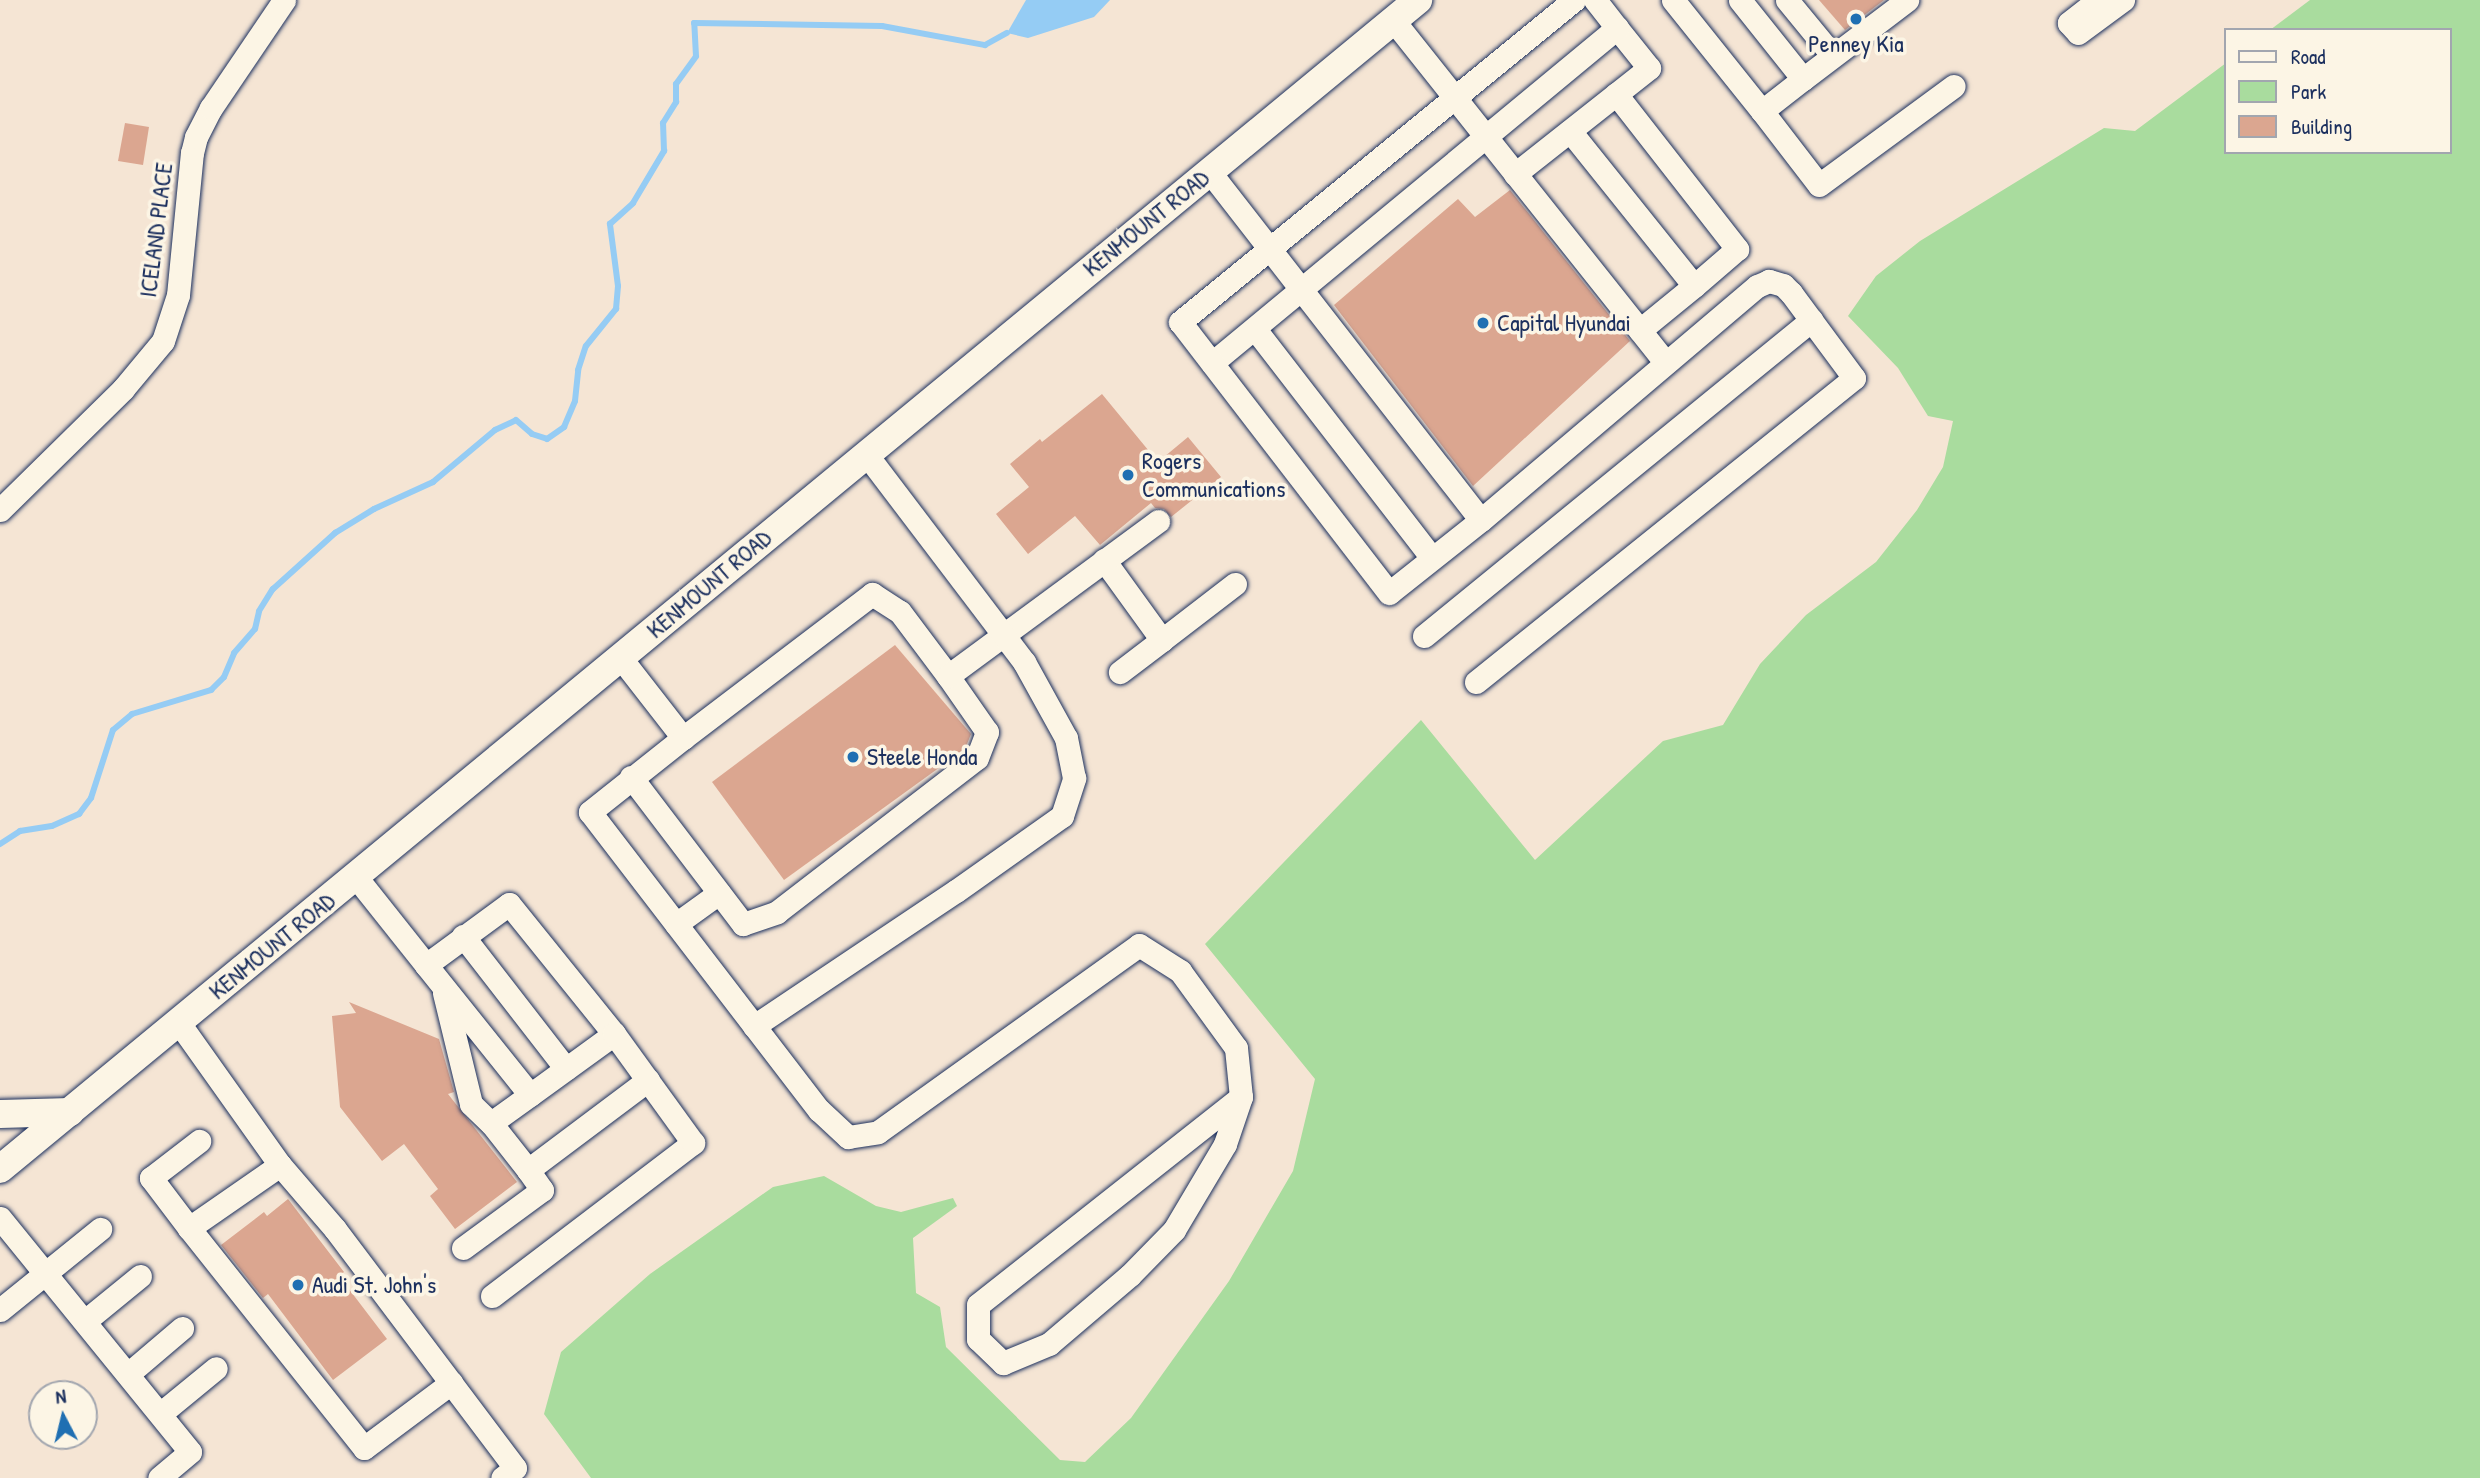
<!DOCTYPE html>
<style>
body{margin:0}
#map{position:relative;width:2480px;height:1478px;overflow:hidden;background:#f5e5d4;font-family:"Patrick Hand",sans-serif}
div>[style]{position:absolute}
.green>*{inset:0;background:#a9dc9e}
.water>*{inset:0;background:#95ccf4}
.stream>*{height:6px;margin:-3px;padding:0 3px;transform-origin:3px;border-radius:3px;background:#95ccf4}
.building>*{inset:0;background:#dba690}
.roads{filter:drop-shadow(0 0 2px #1b2f5e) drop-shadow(0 0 2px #1b2f5e)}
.minor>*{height:23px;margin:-11.5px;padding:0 11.5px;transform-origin:11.5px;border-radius:11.5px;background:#fcf5e5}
.major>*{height:28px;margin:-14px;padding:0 14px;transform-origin:14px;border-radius:14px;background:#fcf5e5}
.dots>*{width:19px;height:19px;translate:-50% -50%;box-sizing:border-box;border:4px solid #fcf5e5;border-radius:50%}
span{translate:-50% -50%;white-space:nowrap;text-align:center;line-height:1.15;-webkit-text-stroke:7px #fcf5e5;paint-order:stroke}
.poi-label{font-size:24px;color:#1b2f5e}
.left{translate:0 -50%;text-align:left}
.street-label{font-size:24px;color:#1b2f5e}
.legend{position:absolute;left:2224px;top:28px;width:228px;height:126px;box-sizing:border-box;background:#fcf5e5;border:2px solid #a2a6af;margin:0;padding:9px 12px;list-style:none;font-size:21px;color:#1b2f5e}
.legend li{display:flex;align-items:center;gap:14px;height:35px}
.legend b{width:35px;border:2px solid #a2a6af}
.north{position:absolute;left:28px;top:1380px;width:70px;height:70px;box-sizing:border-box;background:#fcf5e5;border:2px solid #a2a6af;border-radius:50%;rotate:353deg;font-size:19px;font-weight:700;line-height:28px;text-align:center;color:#1b2f5e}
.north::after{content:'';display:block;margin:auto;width:24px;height:32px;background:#1f6fb2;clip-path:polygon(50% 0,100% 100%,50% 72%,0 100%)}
</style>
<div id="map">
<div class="green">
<div style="clip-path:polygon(2310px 0,2480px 0,2480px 1478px,591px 1478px,544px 1414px,561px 1352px,650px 1274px,773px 1187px,824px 1176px,876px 1206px,901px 1212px,953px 1198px,957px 1206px,913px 1238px,916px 1293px,940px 1307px,946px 1347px,1060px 1460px,1085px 1462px,1131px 1418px,1229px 1281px,1293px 1171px,1315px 1079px,1205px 944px,1421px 720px,1535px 860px,1663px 741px,1723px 725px,1760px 664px,1806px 615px,1876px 562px,1917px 510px,1943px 467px,1953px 421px,1928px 416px,1898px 368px,1848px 316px,1876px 276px,1920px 241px,2104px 128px,2135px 131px,2226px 63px,2226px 152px,2450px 152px,2450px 30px,2270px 30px)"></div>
</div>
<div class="water">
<div style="clip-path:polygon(1026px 0,1110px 0,1094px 17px,1028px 38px,1007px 33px)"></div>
</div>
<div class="stream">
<div style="left:0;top:844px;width:24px;rotate:-33deg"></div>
<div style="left:20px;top:831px;width:32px;rotate:-9deg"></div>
<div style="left:52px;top:826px;width:30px;rotate:-24deg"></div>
<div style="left:79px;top:814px;width:20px;rotate:-53deg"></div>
<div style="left:91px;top:798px;width:71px;rotate:-72.1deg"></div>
<div style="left:113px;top:730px;width:25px;rotate:-40deg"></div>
<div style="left:132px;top:714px;width:83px;rotate:-16.9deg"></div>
<div style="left:211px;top:690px;width:18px;rotate:-45deg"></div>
<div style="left:224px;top:677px;width:26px;rotate:-67deg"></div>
<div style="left:234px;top:653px;width:32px;rotate:-49deg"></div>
<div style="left:255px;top:629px;width:18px;rotate:-77deg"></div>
<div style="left:259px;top:611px;width:26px;rotate:-58deg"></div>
<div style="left:273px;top:589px;width:84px;rotate:-42.1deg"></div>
<div style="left:335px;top:533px;width:46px;rotate:-31.6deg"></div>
<div style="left:374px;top:509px;width:65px;rotate:-24.6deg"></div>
<div style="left:433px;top:482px;width:81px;rotate:-40deg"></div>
<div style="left:495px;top:430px;width:23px;rotate:-25deg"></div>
<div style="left:516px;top:420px;width:21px;rotate:41deg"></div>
<div style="left:532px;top:434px;width:16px;rotate:18deg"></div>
<div style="left:547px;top:439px;width:21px;rotate:-35deg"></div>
<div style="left:564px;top:427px;width:28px;rotate:-67deg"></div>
<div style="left:575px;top:401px;width:31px;rotate:-84deg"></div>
<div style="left:578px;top:370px;width:25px;rotate:-72deg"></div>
<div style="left:586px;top:346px;width:48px;rotate:-51deg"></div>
<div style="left:616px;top:309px;width:23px;rotate:-85deg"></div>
<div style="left:618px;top:286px;width:63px;rotate:-97.4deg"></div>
<div style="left:610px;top:224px;width:31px;rotate:-42deg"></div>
<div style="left:633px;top:203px;width:61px;rotate:-59.2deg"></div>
<div style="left:664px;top:151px;width:28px;rotate:-92deg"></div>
<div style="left:663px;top:123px;width:25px;rotate:-58deg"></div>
<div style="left:676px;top:102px;width:18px;rotate:-90deg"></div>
<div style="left:676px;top:84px;width:34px;rotate:-54deg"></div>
<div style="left:696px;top:56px;width:33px;rotate:-93deg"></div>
<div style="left:694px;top:23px;width:188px;rotate:0.9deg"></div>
<div style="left:882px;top:26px;width:105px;rotate:10.5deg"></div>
<div style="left:985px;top:45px;width:25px;rotate:-29deg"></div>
</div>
<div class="building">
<div style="clip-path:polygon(1819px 0,1884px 0,1845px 30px)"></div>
<div style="clip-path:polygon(125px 123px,149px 127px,143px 165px,118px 161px)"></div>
<div style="clip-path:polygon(1510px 190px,1630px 341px,1473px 486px,1334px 305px,1458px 199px,1475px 217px)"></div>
<div style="clip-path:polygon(1102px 394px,1158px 462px,1188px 437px,1221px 477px,1171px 517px,1164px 509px,1155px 508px,1151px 503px,1100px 545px,1075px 516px,1028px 554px,996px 514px,1029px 487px,1010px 464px,1040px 439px,1042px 442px)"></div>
<div style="clip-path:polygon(895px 645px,971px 734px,965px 749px,784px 880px,712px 782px)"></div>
<div style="clip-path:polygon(349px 1002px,439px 1039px,454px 1092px,448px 1094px,517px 1182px,455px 1229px,430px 1196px,438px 1189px,404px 1144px,382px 1161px,340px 1107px,332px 1016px,356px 1013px)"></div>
<div style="clip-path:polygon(288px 1199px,344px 1272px,339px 1276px,387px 1339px,333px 1380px,268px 1294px,263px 1298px,221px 1245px,264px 1212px,267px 1216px)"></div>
</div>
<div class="roads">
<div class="minor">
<div style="left:1673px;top:0;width:142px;rotate:51.3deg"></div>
<div style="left:1762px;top:111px;width:52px;rotate:-38deg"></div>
<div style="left:1803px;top:79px;width:101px;rotate:-128.6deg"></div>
<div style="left:1787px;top:0;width:72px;rotate:50.6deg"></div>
<div style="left:2098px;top:0;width:37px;rotate:142deg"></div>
<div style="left:2069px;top:23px;width:13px;rotate:48deg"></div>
<div style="left:2078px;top:33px;width:56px;rotate:-36.3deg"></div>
<div style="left:1393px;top:20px;width:438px;rotate:51.5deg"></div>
<div style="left:1803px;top:79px;width:131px;rotate:-37.2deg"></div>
<div style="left:1616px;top:94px;width:197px;rotate:52deg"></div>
<div style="left:1737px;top:249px;width:57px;rotate:139.3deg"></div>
<div style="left:1762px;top:111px;width:93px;rotate:52.4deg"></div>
<div style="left:1819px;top:185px;width:167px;rotate:-36.3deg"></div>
<div style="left:1570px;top:131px;width:198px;rotate:51.3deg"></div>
<div style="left:1694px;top:286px;width:70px;rotate:140.8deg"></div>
<div style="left:1209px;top:171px;width:442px;rotate:52.1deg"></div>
<div style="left:1515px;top:174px;width:171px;rotate:-38.3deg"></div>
<div style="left:1649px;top:68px;width:51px;rotate:-128.7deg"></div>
<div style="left:1255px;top:329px;width:289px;rotate:52.3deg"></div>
<div style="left:1212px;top:363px;width:526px;rotate:-39.6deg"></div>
<div style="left:1617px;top:28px;width:36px;rotate:-128deg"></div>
<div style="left:0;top:510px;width:173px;rotate:-44.5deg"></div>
<div style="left:123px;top:389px;width:62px;rotate:-50.2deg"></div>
<div style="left:163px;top:341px;width:48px;rotate:-71.9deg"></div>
<div style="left:178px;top:295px;width:143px;rotate:-84.4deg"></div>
<div style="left:192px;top:153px;width:16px;rotate:-76deg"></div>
<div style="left:196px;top:137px;width:33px;rotate:-63deg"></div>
<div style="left:211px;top:108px;width:130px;rotate:-55.9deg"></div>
<div style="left:1104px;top:560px;width:99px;rotate:54.1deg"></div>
<div style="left:1162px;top:640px;width:53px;rotate:142.7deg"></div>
<div style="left:1424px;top:636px;width:500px;rotate:-39.2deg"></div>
<div style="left:1162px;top:640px;width:92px;rotate:-37.5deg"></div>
<div style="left:620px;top:657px;width:103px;rotate:52.1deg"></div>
<div style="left:683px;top:738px;width:119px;rotate:141.5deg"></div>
<div style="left:590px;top:812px;width:376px;rotate:52.5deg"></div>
<div style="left:819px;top:1110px;width:40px;rotate:43deg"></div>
<div style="left:848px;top:1137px;width:30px;rotate:-9deg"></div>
<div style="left:878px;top:1132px;width:321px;rotate:-35.6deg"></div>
<div style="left:1139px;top:945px;width:49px;rotate:32.4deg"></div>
<div style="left:1180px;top:971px;width:95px;rotate:54deg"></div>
<div style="left:1236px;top:1048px;width:49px;rotate:84.2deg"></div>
<div style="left:1241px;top:1097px;width:335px;rotate:141.7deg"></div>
<div style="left:978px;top:1305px;width:34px;rotate:90deg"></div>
<div style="left:978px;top:1339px;width:35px;rotate:44deg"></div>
<div style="left:1003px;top:1363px;width:50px;rotate:-22.4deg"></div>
<div style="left:1049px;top:1344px;width:106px;rotate:-40.4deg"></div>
<div style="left:1130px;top:1275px;width:63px;rotate:-45.6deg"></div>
<div style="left:1174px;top:1230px;width:100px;rotate:-59.3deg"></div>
<div style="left:1225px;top:1144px;width:50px;rotate:-71.2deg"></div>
<div style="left:1476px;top:682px;width:485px;rotate:-38.8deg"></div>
<div style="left:1854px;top:378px;width:106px;rotate:-126.5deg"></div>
<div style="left:1791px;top:293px;width:11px;rotate:-135deg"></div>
<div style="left:1783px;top:285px;width:15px;rotate:-164deg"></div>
<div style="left:1769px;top:281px;width:13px;rotate:157deg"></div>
<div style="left:1757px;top:286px;width:362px;rotate:139.7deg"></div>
<div style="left:1481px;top:520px;width:117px;rotate:141.6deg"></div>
<div style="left:1389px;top:593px;width:342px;rotate:-127.6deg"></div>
<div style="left:1180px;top:322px;width:509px;rotate:-39.26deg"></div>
<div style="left:683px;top:738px;width:238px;rotate:-37.3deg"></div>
<div style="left:872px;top:594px;width:33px;rotate:33deg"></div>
<div style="left:900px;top:612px;width:80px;rotate:53.1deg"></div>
<div style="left:631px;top:777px;width:185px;rotate:52.7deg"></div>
<div style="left:743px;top:924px;width:36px;rotate:-19deg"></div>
<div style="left:777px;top:912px;width:252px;rotate:-37.6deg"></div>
<div style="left:977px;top:758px;width:28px;rotate:-69deg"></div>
<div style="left:987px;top:732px;width:68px;rotate:-124.9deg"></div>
<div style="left:948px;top:676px;width:261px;rotate:-36.4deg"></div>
<div style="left:356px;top:877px;width:112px;rotate:51.5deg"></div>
<div style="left:426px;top:965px;width:166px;rotate:51.3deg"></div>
<div style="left:530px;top:1095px;width:104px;rotate:-36deg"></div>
<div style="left:614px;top:1034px;width:167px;rotate:-128.9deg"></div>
<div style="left:509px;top:904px;width:103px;rotate:143.7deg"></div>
<div style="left:676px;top:924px;width:53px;rotate:-35.8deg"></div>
<div style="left:463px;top:936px;width:168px;rotate:52.2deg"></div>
<div style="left:444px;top:993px;width:114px;rotate:76.3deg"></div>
<div style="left:471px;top:1104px;width:28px;rotate:44deg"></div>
<div style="left:179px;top:1023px;width:174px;rotate:54.6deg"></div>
<div style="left:280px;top:1165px;width:111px;rotate:145.3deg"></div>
<div style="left:189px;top:1228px;width:281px;rotate:51.5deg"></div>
<div style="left:364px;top:1448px;width:109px;rotate:-36.8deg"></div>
<div style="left:451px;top:1383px;width:193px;rotate:-127deg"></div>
<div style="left:335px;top:1229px;width:84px;rotate:-130.7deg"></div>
<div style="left:754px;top:1026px;width:243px;rotate:-33.8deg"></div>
<div style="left:956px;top:891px;width:130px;rotate:-35.3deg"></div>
<div style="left:1062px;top:816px;width:40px;rotate:-72deg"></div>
<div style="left:1074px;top:778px;width:41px;rotate:-101.3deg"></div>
<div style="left:1066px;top:738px;width:87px;rotate:-118.9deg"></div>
<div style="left:1024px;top:662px;width:261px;rotate:-127.2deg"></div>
<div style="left:530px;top:1095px;width:48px;rotate:144.3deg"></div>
<div style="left:491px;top:1123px;width:60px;rotate:51.8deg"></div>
<div style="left:528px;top:1170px;width:150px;rotate:-36.9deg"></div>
<div style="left:0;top:1218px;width:301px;rotate:50.9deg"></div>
<div style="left:190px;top:1452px;width:40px;rotate:140deg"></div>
<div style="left:189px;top:1228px;width:63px;rotate:-127.2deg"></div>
<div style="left:151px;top:1178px;width:61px;rotate:-37.6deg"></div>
<div style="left:463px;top:1248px;width:98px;rotate:-36.3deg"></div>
<div style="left:542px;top:1190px;width:24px;rotate:-125deg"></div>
<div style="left:492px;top:1296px;width:253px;rotate:-37.3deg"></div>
<div style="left:693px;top:1143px;width:135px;rotate:-125.9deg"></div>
<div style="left:0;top:1310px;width:129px;rotate:-39deg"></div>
<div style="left:85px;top:1321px;width:71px;rotate:-39.3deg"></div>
<div style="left:128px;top:1374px;width:71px;rotate:-40.4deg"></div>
<div style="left:451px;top:1383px;width:106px;rotate:53deg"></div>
<div style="left:515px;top:1468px;width:16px;rotate:142deg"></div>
<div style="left:160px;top:1414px;width:72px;rotate:-39.4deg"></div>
</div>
<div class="major">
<div style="left:0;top:1114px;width:70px;rotate:-1.6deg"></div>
<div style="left:0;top:1169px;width:1838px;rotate:-39.5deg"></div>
</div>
</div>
<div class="dots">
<div style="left:1856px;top:19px;background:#1f6fb2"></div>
<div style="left:1483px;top:323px;background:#1f6fb2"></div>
<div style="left:1128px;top:475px;background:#1f6fb2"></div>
<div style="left:853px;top:757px;background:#1f6fb2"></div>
<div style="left:298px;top:1285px;background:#1f6fb2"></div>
</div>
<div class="poi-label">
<span style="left:1856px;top:44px">Penney Kia</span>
<span class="left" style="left:1497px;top:323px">Capital Hyundai</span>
<span class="left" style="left:1142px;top:475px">Rogers<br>Communications</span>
<span class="left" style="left:867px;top:757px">Steele Honda</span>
<span class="left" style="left:312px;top:1285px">Audi St. John's</span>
</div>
<div class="street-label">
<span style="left:1146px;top:223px;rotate:-39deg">KENMOUNT ROAD</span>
<span style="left:156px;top:230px;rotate:-83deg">ICELAND PLACE</span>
<span style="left:709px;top:584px;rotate:-40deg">KENMOUNT ROAD</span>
<span style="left:272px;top:946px;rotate:-39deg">KENMOUNT ROAD</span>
</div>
<ul class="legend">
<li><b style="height:9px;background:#fcf5e5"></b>Road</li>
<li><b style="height:19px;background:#a9dc9e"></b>Park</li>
<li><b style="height:19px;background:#dba690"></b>Building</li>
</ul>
<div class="north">N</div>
</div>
